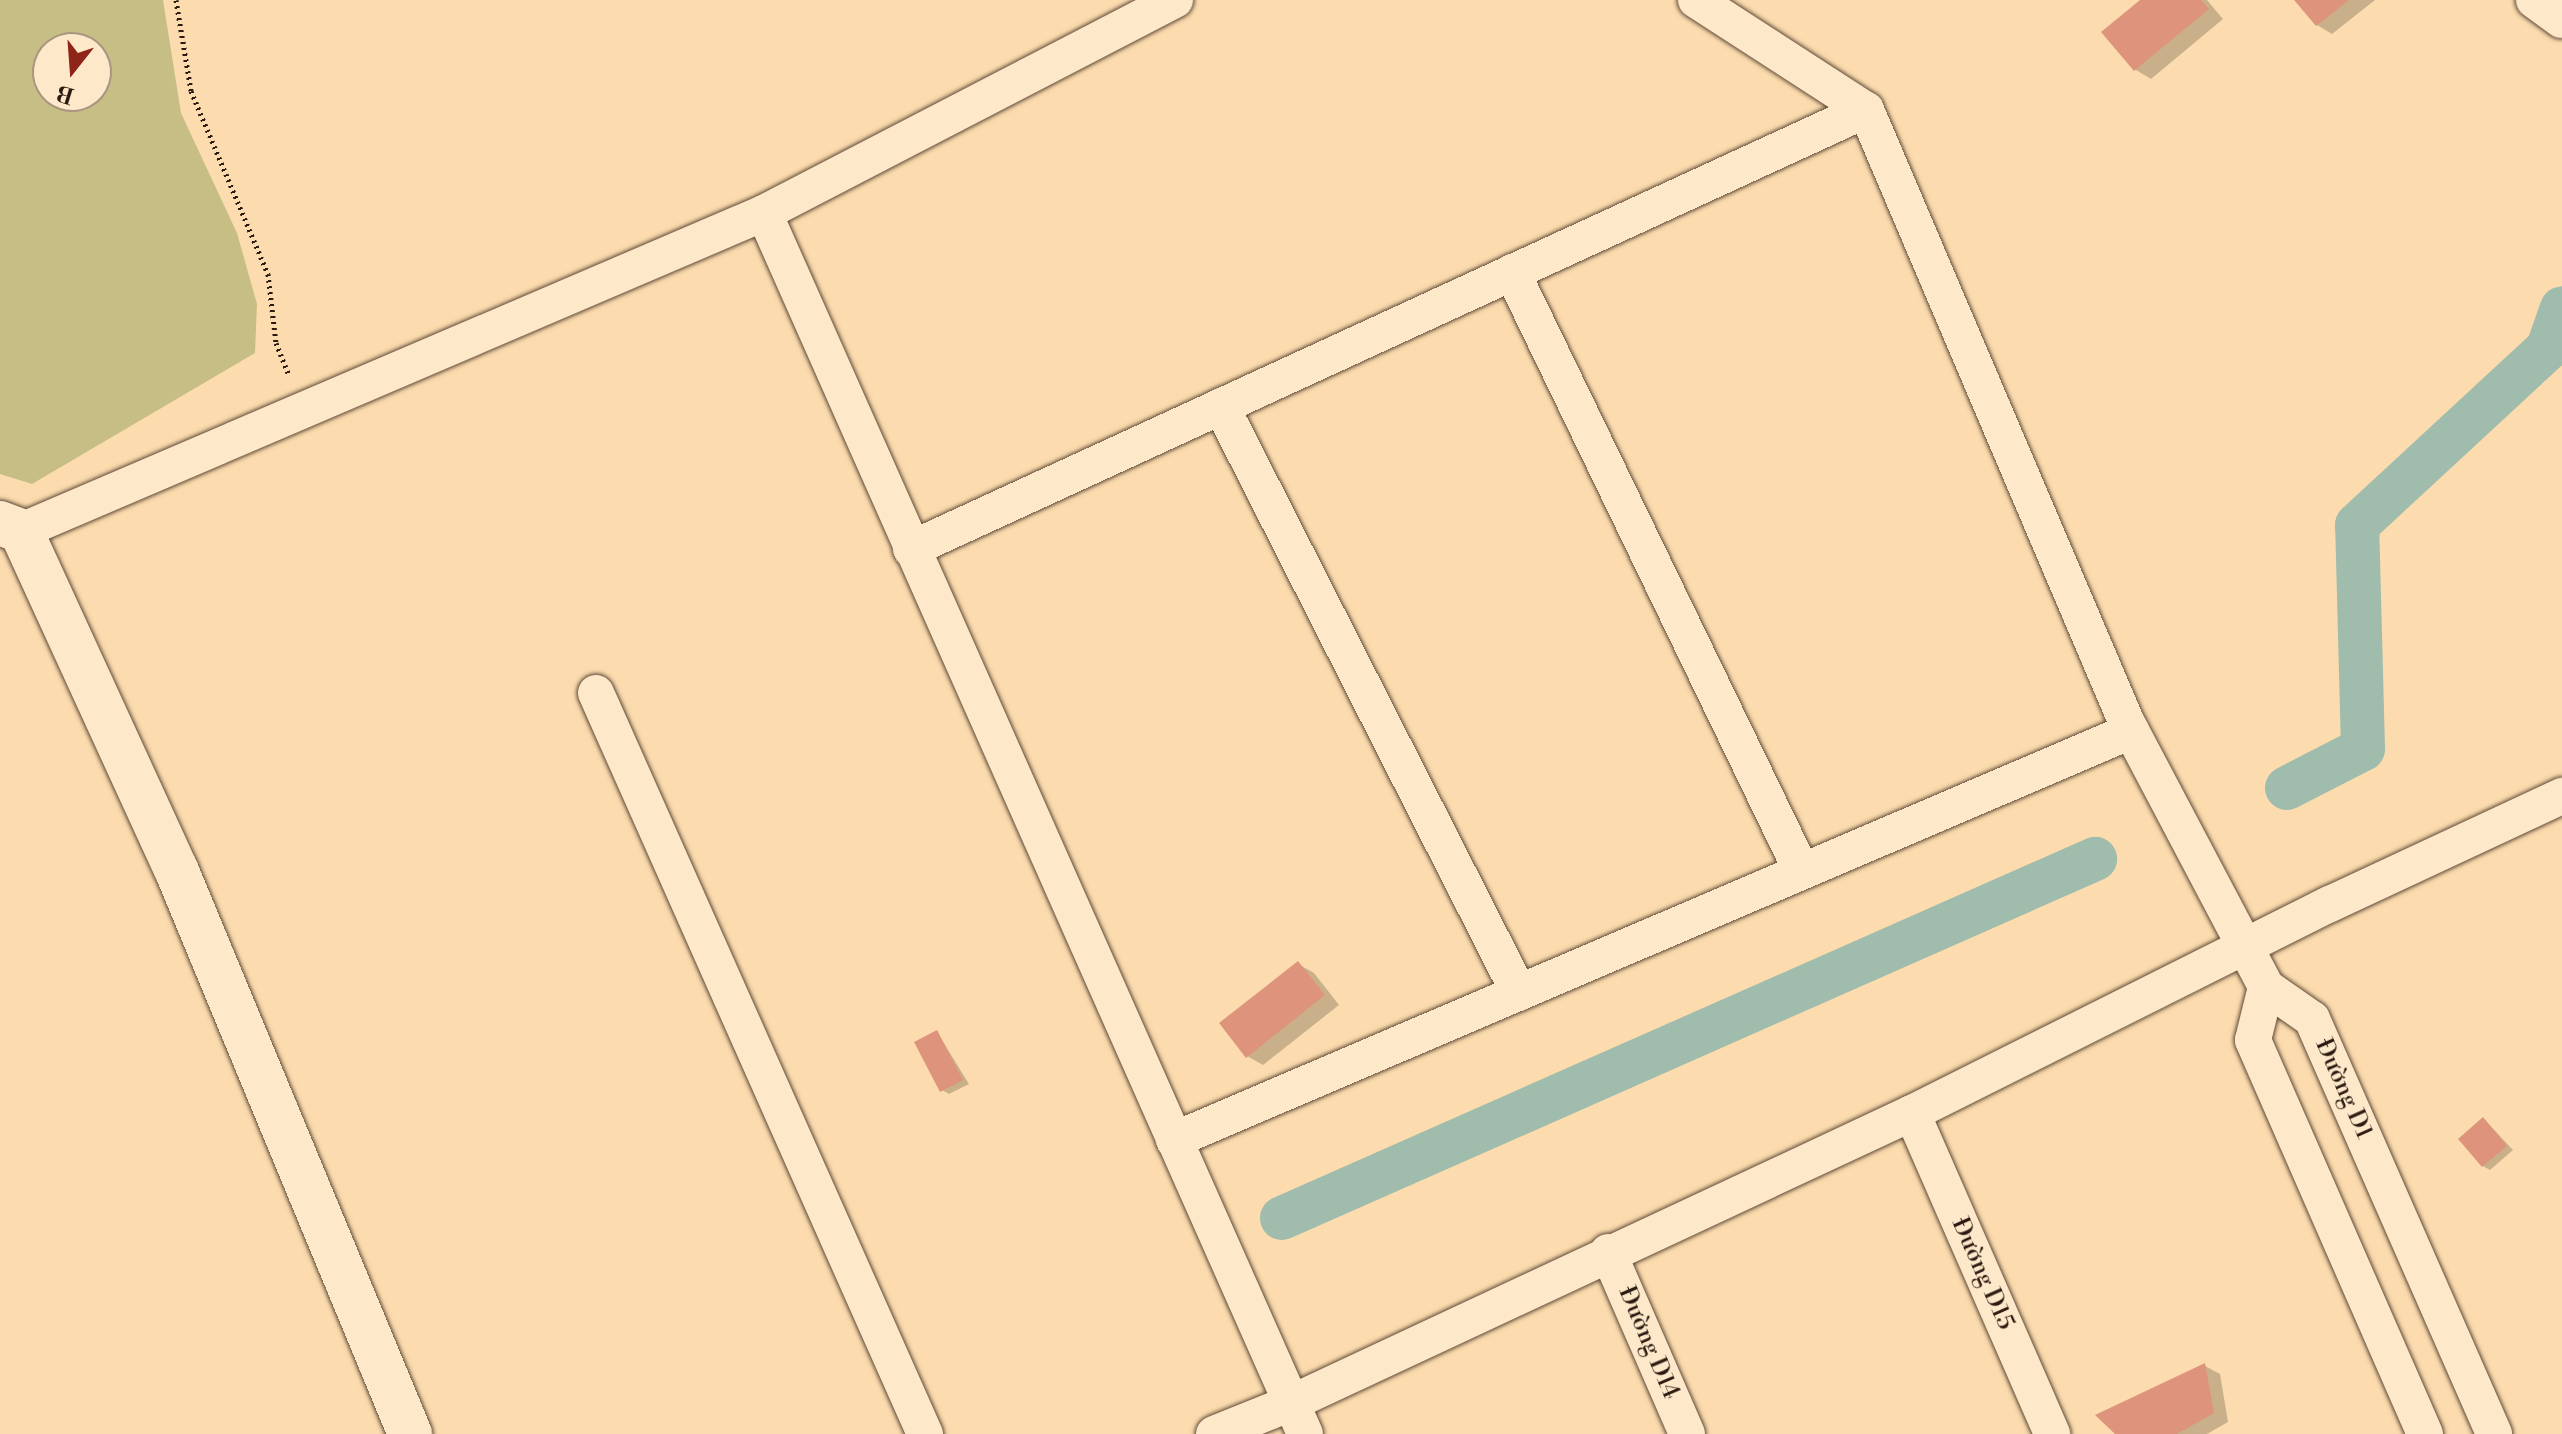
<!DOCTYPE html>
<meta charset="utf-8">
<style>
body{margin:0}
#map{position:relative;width:2562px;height:1434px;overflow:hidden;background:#fcdcae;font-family:"Libre Bodoni",serif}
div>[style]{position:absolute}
.green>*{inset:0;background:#c7be85}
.shadow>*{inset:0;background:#0003}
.canal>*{height:44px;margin:-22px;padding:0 22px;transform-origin:22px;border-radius:22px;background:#9fbcac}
.building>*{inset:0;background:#de947c}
.path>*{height:5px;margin-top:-2.5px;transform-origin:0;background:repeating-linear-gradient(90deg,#2b1a11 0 2px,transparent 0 6px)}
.roads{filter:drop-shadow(0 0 2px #5f4a38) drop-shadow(0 0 2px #5f4a38)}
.minor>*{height:36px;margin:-18px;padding:0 18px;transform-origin:18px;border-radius:18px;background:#fde8ca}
.tertiary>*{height:44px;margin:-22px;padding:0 22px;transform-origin:22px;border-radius:22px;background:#fde8ca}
span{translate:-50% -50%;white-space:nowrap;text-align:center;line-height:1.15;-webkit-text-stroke:6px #fde8ca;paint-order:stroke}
.street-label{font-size:24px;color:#2b1a11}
.north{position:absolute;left:32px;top:32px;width:80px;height:80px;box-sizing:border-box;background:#fde8ca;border:2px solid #a99680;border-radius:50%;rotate:197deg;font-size:22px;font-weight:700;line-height:32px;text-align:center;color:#2b1a11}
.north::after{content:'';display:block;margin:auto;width:28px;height:36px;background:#8f2418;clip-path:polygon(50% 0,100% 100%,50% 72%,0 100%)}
</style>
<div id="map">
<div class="green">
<div style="clip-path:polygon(evenodd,0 0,163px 0,181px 113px,237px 233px,257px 304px,255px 353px,32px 484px,0 474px,0 0,48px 48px,96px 48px,96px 96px,48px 96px,48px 48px)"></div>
</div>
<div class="shadow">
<div style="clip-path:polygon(2143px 0,2207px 0,2223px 19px,2151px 79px,2136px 70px,2104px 32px)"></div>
<div style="clip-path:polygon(2297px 0,2375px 0,2332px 34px,2317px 25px)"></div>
<div style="clip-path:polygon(1298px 964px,1314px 973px,1339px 1005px,1263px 1065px,1247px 1056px)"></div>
<div style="clip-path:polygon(937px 1032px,969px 1084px,949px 1094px,942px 1090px)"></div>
<div style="clip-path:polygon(2484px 1119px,2513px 1150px,2490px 1170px,2483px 1166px)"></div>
<div style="clip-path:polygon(2205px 1366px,2220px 1374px,2228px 1422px,2207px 1434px,2118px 1434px)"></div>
</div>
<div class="canal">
<div style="left:2287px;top:788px;width:85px;rotate:-27.2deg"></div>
<div style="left:2363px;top:749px;width:224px;rotate:-91.5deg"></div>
<div style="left:2357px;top:525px;width:260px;rotate:-42.8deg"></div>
<div style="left:2548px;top:348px;width:42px;rotate:-70.7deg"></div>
<div style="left:1282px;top:1218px;width:889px;rotate:-23.83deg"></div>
</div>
<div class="building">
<div style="clip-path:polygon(2140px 0,2201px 0,2209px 9px,2134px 71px,2101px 32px)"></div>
<div style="clip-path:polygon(2294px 0,2349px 0,2316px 26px)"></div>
<div style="clip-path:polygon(1298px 961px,1325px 995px,1246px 1058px,1219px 1023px)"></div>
<div style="clip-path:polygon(937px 1030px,963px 1080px,940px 1092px,914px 1042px)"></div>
<div style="clip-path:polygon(2483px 1117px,2507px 1146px,2482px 1167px,2458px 1139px)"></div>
<div style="clip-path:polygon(2205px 1363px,2214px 1413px,2177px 1434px,2115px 1434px,2095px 1415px)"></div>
</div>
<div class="path">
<div style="left:176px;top:0;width:92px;rotate:80.6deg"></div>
<div style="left:191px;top:91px;width:199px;rotate:67.2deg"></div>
<div style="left:268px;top:274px;width:69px;rotate:83.4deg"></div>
<div style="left:276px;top:343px;width:35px;rotate:68deg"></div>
</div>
<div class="roads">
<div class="minor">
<div style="left:1696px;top:0;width:202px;rotate:32.9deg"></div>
<div style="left:1866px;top:110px;width:664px;rotate:66.95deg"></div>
<div style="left:2126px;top:721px;width:301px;rotate:62.2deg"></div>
<div style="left:2534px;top:0;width:34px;rotate:36deg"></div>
<div style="left:764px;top:213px;width:1335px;rotate:66.1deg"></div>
<div style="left:1512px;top:272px;width:666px;rotate:64.2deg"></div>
<div style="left:1221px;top:406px;width:658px;rotate:63.08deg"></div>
<div style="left:21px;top:531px;width:808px;rotate:-23.17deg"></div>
<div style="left:764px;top:213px;width:463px;rotate:-27.4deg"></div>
<div style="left:911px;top:549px;width:1051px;rotate:-24.69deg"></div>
<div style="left:596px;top:693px;width:811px;rotate:66.06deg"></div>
<div style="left:1912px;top:1113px;width:350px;rotate:66.4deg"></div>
<div style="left:1174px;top:1140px;width:1041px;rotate:-23.14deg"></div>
<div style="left:1608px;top:1252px;width:198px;rotate:66.5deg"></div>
<div style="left:1214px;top:1434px;width:83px;rotate:-21.9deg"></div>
<div style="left:1291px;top:1403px;width:685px;rotate:-25.03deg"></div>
<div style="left:1912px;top:1113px;width:467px;rotate:-26.6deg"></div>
<div style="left:2330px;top:904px;width:256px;rotate:-25deg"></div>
<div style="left:2425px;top:1434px;width:430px;rotate:-113.6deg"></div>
<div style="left:2253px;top:1040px;width:55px;rotate:-76.2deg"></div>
<div style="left:2266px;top:987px;width:56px;rotate:34.8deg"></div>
<div style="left:2312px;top:1019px;width:453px;rotate:66.3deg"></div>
</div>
<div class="tertiary">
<div style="left:0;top:523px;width:22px;rotate:21deg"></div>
<div style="left:21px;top:531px;width:372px;rotate:65.4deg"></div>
<div style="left:176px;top:869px;width:612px;rotate:67.5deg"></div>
</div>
</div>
<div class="street-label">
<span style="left:2343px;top:1089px;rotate:66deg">Đường D1</span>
<span style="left:1982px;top:1274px;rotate:66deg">Đường D15</span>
<span style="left:1648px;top:1343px;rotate:67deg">Đường D14</span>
</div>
<div class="north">B</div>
</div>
